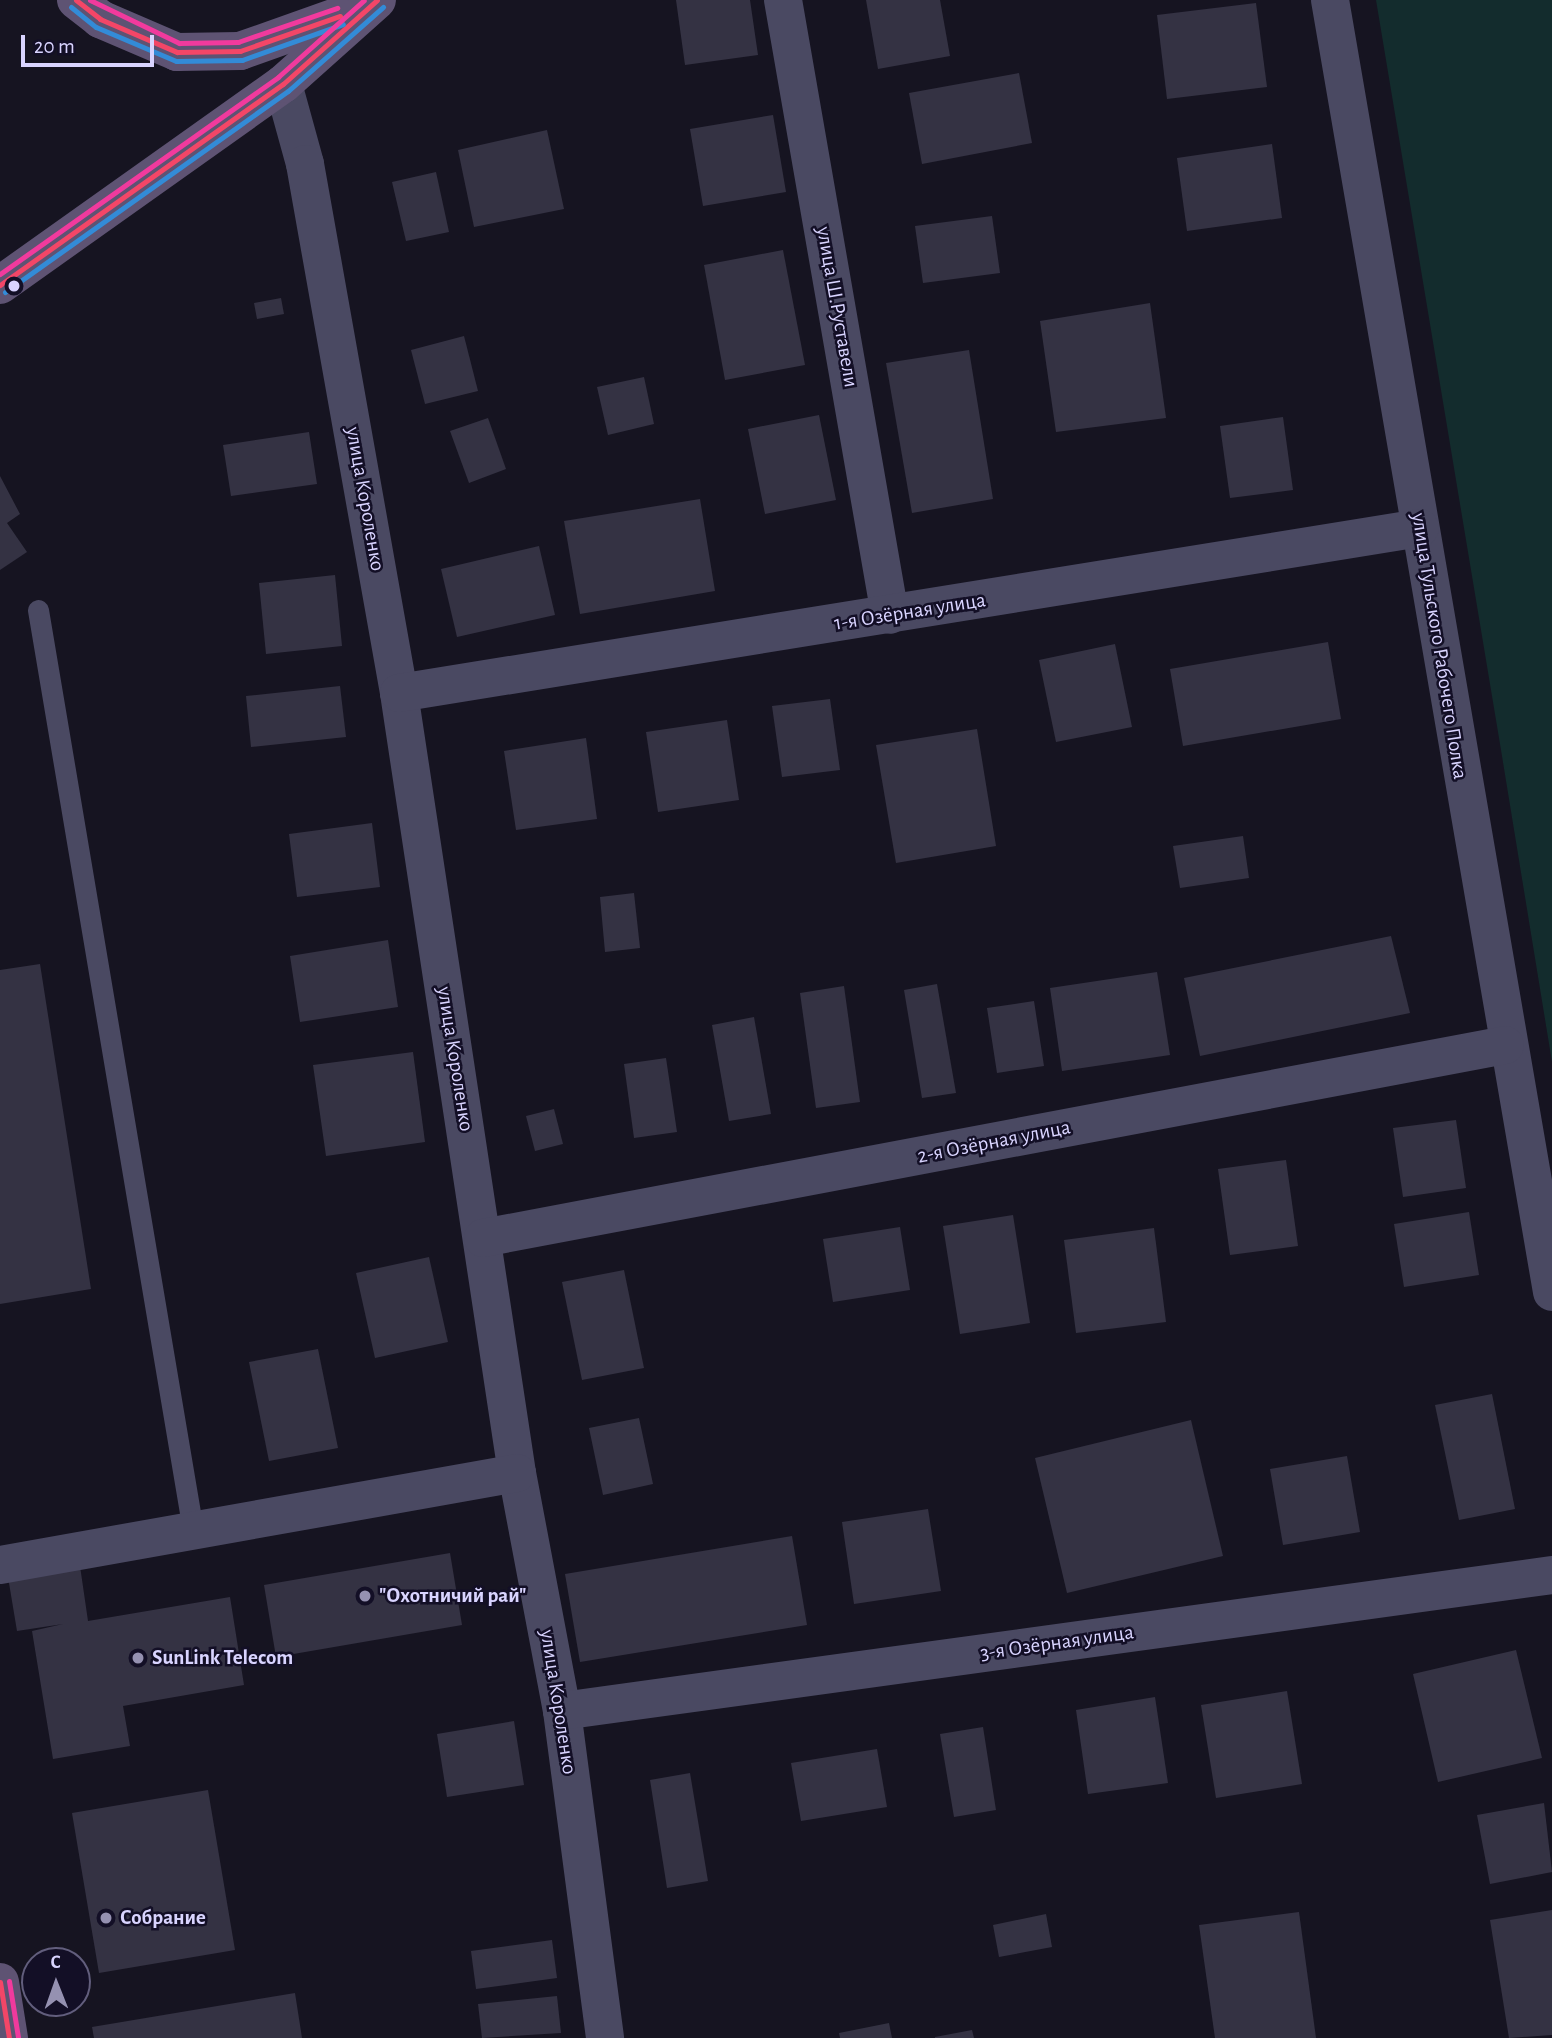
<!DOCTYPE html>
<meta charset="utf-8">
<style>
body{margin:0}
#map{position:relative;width:1552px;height:2038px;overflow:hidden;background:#161421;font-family:"Alegreya Sans",sans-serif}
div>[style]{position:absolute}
.green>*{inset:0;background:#132c2d}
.building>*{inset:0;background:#343243}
.lane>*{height:21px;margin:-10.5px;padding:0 10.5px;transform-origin:10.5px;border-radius:10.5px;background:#4a4962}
.street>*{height:38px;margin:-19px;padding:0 19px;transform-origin:19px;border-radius:19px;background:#4a4962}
.primary>*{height:38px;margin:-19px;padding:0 19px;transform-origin:19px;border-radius:19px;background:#5e5373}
.bus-1>*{height:5px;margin:-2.5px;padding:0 2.5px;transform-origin:2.5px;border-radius:2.5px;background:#f34667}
.bus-2>*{height:5px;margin:-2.5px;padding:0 2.5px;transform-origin:2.5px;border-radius:2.5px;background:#338bd7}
.bus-3>*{height:5px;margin:-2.5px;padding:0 2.5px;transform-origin:2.5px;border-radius:2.5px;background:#f13a9d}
.dots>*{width:19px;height:19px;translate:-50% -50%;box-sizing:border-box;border:4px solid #130f26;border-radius:50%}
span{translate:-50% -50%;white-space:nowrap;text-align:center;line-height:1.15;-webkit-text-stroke:5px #130f26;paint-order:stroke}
.street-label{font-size:21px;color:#d9d4ff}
.poi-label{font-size:21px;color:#d9d4ff;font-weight:700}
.left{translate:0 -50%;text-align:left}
.north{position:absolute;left:21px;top:1947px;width:70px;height:70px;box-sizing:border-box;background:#130f26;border:2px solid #625e7d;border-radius:50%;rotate:359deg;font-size:19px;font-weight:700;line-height:28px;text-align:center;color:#d9d4ff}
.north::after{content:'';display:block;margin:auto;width:24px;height:32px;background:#9591b1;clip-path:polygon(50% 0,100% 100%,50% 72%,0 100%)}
.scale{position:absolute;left:21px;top:35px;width:133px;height:32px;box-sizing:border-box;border:4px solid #d9d4ff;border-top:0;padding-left:9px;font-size:21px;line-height:24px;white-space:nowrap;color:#d9d4ff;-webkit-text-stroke:5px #130f26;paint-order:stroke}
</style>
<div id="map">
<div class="green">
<div style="clip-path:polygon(1376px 0,1552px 0,1552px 1062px,1501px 750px)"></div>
</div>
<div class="building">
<div style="clip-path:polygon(676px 0,750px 0,758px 55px,685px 65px)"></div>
<div style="clip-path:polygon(866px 0,940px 0,950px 56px,878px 69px)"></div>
<div style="clip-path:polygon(1256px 3px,1267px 87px,1167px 99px,1157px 15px)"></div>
<div style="clip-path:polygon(1019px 73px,1032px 143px,922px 164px,909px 93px)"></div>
<div style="clip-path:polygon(773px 115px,786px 192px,703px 206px,690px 129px)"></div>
<div style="clip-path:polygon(547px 130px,564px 209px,474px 227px,458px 150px)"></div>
<div style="clip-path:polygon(1272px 144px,1282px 218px,1187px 231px,1177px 158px)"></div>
<div style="clip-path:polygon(436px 172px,449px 232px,406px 241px,392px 182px)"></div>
<div style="clip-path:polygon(992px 216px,1000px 273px,923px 283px,915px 226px)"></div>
<div style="clip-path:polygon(783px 250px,805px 365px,725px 380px,704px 265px)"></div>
<div style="clip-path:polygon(281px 298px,284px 314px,257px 319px,254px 303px)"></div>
<div style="clip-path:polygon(1150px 303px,1166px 418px,1056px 432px,1040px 321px)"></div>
<div style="clip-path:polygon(464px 336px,478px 391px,425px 404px,411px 350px)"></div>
<div style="clip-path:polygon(969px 350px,993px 499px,912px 513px,886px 363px)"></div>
<div style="clip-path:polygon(644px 377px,654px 424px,608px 435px,597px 387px)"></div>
<div style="clip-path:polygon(819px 415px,836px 500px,765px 514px,748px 429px)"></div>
<div style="clip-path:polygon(1283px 417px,1293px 490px,1230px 498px,1220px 426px)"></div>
<div style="clip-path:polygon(488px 418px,506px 469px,469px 483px,450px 431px)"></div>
<div style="clip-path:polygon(309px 432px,317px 484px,231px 496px,223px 445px)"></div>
<div style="clip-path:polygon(0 476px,20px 514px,7px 523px,27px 552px,0 570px)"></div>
<div style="clip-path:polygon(700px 499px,715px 591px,580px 614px,564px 521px)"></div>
<div style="clip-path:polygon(539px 546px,555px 615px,457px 637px,441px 569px)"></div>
<div style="clip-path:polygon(335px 575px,342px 646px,266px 654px,259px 583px)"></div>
<div style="clip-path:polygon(1328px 642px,1341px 719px,1183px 746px,1170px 669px)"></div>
<div style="clip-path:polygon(1115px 644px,1132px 727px,1056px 742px,1039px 660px)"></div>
<div style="clip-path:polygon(340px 686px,346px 737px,251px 747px,246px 696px)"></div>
<div style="clip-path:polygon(830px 699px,840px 770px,782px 777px,772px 706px)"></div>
<div style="clip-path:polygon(727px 720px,739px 800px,658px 812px,646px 732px)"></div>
<div style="clip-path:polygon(977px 729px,996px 846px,896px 863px,876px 745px)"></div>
<div style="clip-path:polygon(586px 738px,597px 819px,516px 830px,504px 751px)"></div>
<div style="clip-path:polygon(372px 823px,380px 887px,297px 897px,289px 834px)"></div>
<div style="clip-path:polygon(1243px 836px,1249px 878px,1180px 888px,1173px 846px)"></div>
<div style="clip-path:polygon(634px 893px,640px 948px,605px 952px,600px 897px)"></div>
<div style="clip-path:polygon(1391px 936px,1410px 1013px,1200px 1056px,1184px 978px)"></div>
<div style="clip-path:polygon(388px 940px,398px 1007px,300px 1022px,290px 956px)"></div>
<div style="clip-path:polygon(40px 964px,91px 1289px,0 1304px,0 970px)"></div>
<div style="clip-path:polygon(1157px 972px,1170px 1055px,1062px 1071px,1050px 988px)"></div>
<div style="clip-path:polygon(937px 984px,956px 1093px,922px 1098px,904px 990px)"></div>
<div style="clip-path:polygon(844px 986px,860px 1102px,816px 1108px,800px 993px)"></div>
<div style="clip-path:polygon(1034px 1001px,1044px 1066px,997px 1073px,987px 1008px)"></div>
<div style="clip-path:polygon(754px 1017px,771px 1114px,729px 1121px,712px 1025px)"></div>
<div style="clip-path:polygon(413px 1052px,425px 1142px,326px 1156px,313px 1065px)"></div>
<div style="clip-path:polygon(666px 1058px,677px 1132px,634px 1138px,624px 1064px)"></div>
<div style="clip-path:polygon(554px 1109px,563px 1144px,535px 1151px,526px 1116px)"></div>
<div style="clip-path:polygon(1456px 1120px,1466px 1188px,1403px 1197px,1393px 1128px)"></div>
<div style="clip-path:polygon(1286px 1160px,1298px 1246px,1230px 1255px,1218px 1169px)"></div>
<div style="clip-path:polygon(1469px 1212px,1479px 1275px,1404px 1287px,1394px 1224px)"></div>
<div style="clip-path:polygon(1013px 1215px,1030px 1323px,960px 1334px,943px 1226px)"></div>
<div style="clip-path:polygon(900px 1227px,910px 1290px,833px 1302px,823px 1239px)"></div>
<div style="clip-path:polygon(1154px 1228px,1166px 1322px,1076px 1333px,1064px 1240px)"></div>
<div style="clip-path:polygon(429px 1257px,448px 1342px,375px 1358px,356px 1273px)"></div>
<div style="clip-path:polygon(624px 1270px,644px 1368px,582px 1380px,562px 1282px)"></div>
<div style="clip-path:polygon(318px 1349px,338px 1448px,269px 1461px,249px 1362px)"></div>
<div style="clip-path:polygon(1492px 1394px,1515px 1509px,1459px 1520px,1435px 1405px)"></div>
<div style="clip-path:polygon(639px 1418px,653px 1484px,603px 1495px,589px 1428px)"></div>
<div style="clip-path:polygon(1191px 1420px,1223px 1556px,1067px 1593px,1035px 1458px)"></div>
<div style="clip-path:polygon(1347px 1456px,1360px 1532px,1283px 1545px,1270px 1469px)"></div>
<div style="clip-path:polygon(928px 1509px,941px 1591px,854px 1604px,842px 1522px)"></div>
<div style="clip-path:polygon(792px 1536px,807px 1625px,580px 1662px,565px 1574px)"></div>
<div style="clip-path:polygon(450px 1553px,462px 1625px,276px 1657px,264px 1585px)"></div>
<div style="clip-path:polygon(80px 1566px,88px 1621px,230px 1597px,244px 1685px,123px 1706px,130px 1746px,53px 1759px,32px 1631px,63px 1624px,17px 1631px,8px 1577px)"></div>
<div style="clip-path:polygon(1516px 1650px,1542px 1758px,1438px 1782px,1413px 1674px)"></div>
<div style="clip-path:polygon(1287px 1691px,1302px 1784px,1216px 1798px,1201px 1705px)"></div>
<div style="clip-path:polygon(1155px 1697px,1168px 1783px,1088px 1794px,1076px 1710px)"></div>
<div style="clip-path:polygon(514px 1721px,524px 1785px,447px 1797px,437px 1734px)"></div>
<div style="clip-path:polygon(983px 1727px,996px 1810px,954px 1817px,940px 1734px)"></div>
<div style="clip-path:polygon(877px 1749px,887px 1807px,801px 1821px,791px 1763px)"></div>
<div style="clip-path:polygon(690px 1773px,708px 1881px,667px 1888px,650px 1780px)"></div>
<div style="clip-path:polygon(208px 1790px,235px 1950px,99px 1973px,72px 1813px)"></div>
<div style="clip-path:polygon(1544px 1803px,1552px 1872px,1490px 1884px,1477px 1815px)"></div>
<div style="clip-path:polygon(1552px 1910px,1552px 2035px,1509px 2038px,1490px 1920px)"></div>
<div style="clip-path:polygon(1299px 1912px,1316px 2038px,1215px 2038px,1199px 1925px)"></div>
<div style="clip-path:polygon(1046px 1914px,1052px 1947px,999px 1957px,993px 1925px)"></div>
<div style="clip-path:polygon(552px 1940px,557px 1978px,476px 1989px,471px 1951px)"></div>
<div style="clip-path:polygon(295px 1993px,302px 2038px,94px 2038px,92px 2027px)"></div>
<div style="clip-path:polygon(557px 1996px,561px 2033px,482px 2038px,478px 2004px)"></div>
<div style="clip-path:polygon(889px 2023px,892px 2038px,840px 2038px,839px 2033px)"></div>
<div style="clip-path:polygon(972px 2030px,974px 2038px,935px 2038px,935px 2037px)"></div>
</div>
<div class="lane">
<div style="left:38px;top:610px;width:933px;rotate:80.44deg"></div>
</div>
<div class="street">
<div style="left:783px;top:0;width:624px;rotate:80.13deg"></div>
<div style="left:1330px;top:0;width:1311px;rotate:80.25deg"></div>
<div style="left:283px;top:84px;width:83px;rotate:74.6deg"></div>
<div style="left:305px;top:164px;width:537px;rotate:79.92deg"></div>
<div style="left:399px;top:693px;width:789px;rotate:81.4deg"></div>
<div style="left:517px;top:1473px;width:242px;rotate:79.3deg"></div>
<div style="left:562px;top:1711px;width:330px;rotate:82.5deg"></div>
<div style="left:399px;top:693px;width:1034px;rotate:-9.18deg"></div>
<div style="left:483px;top:1238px;width:1040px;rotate:-10.69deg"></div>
<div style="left:0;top:1565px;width:525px;rotate:-10.09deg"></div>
<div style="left:562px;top:1711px;width:999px;rotate:-7.82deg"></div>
</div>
<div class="primary">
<div style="left:76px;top:0;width:31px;rotate:38deg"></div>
<div style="left:100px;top:19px;width:84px;rotate:23.2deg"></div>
<div style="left:177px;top:52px;width:63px;rotate:-0.9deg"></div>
<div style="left:240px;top:51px;width:117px;rotate:-19.5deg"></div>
<div style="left:0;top:285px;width:347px;rotate:-35.4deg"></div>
<div style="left:283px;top:84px;width:126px;rotate:-41.8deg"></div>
<div style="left:0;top:1982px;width:57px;rotate:80.9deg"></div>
</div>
<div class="bus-1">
<div style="left:76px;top:0;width:31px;rotate:38deg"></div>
<div style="left:100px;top:19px;width:84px;rotate:23.2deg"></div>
<div style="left:177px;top:52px;width:63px;rotate:-0.9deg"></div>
<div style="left:240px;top:51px;width:106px;rotate:-19.3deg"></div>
<div style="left:0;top:285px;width:347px;rotate:-35.4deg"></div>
<div style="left:283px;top:84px;width:126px;rotate:-41.8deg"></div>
<div style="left:0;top:1982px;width:57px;rotate:80.9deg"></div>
</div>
<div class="bus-2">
<div style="left:71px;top:7px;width:32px;rotate:39deg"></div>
<div style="left:96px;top:27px;width:87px;rotate:23deg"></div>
<div style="left:176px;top:61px;width:66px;rotate:-0.9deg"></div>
<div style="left:242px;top:60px;width:107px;rotate:-19.6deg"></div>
<div style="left:5px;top:292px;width:347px;rotate:-35.4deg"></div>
<div style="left:288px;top:91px;width:127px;rotate:-41.5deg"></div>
</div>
<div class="bus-3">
<div style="left:90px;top:0;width:99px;rotate:25.8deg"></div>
<div style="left:179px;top:43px;width:59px;rotate:-1deg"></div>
<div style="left:238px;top:42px;width:105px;rotate:-19deg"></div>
<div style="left:0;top:274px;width:341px;rotate:-35.3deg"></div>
<div style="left:278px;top:77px;width:115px;rotate:-41.8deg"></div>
<div style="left:9px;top:1981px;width:57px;rotate:80.9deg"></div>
</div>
<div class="dots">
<div style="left:14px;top:286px;background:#d9d4ff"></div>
<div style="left:365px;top:1596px;background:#9591b1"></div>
<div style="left:138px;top:1658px;background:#9591b1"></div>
<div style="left:106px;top:1918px;background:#9591b1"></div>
</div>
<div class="street-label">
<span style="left:837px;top:307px;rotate:80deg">улица Ш.Руставели</span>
<span style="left:365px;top:499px;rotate:80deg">улица Короленко</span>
<span style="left:910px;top:612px;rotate:-9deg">1-я Озёрная улица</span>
<span style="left:1439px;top:646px;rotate:81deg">улица Тульского Рабочего Полка</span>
<span style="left:455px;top:1059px;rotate:81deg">улица Короленко</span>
<span style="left:994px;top:1142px;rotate:-11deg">2-я Озёрная улица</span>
<span style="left:1057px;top:1643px;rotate:-8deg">3-я Озёрная улица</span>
<span style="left:558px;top:1702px;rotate:81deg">улица Короленко</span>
</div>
<div class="poi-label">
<span class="left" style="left:379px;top:1596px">"Охотничий рай"</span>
<span class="left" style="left:152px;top:1658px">SunLink Telecom</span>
<span class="left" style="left:120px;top:1918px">Собрание</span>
</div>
<div class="north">С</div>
<div class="scale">20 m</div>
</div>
